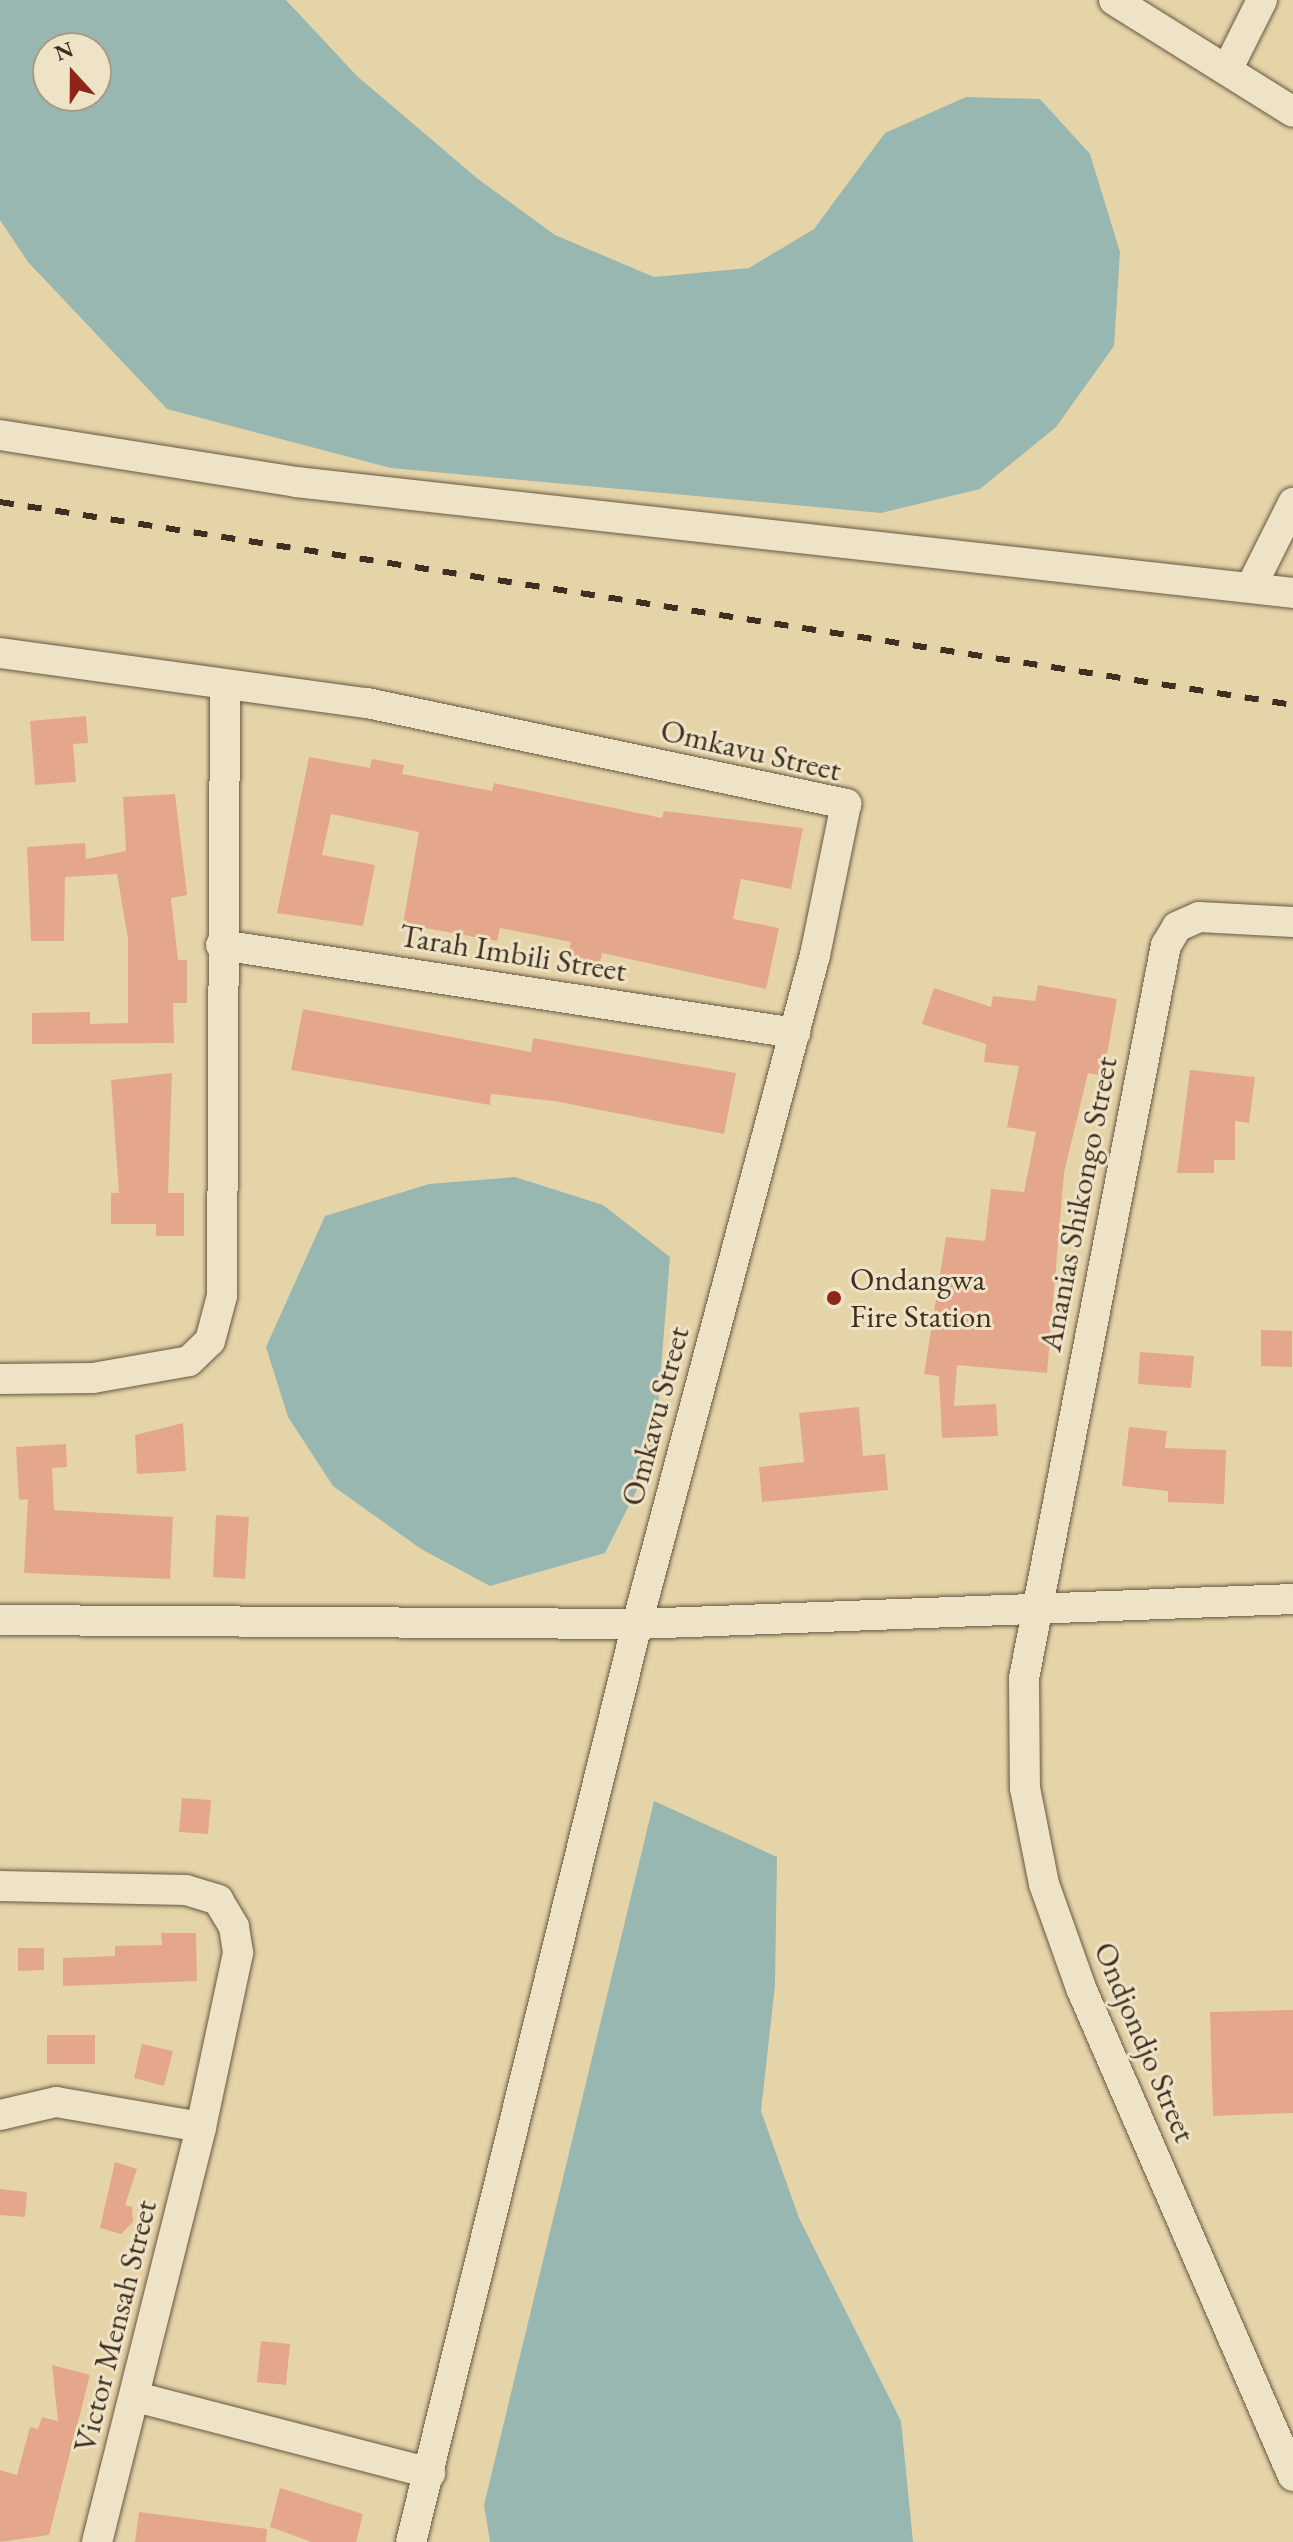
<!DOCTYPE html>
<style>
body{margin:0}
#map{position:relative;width:1293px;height:2542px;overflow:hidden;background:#e6d4a9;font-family:"EB Garamond",serif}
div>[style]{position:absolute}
.water>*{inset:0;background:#99b7b1}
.building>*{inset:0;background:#e5a78c}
.roads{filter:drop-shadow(0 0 2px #675943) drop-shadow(0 0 2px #675943)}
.minor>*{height:30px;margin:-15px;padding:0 15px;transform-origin:15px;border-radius:15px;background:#efe3c7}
.rail>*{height:6px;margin-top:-3px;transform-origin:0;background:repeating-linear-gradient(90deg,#3d3021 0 14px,transparent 0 28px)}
.dots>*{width:22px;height:22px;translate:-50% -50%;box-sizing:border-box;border:4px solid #efe3c7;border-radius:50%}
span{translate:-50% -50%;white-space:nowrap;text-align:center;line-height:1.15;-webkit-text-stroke:6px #efe3c7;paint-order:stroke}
.street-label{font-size:32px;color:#3d3021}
.poi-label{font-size:32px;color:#3d3021}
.left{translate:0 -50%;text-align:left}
.north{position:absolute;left:32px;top:32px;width:80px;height:80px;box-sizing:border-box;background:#efe3c7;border:2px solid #a89b85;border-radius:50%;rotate:339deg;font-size:22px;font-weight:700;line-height:32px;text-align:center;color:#3d3021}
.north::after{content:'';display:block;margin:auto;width:28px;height:36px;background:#8f2418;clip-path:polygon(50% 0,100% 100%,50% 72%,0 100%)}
</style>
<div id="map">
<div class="water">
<div style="clip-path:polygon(evenodd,0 0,286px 0,357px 76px,478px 179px,555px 235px,654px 277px,749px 268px,814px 229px,885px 133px,966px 97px,1040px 99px,1090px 154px,1120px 252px,1114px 346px,1056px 427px,980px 489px,881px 513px,391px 468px,167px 409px,28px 262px,0 220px,0 0,96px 48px,96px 96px,48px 96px,48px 48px,96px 48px)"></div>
<div style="clip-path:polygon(515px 1177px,603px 1205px,670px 1257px,654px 1456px,605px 1553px,490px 1586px,421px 1549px,333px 1486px,288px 1417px,266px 1347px,325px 1216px,429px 1184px)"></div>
<div style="clip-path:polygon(654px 1801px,777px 1857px,775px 1985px,761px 2111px,799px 2218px,901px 2421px,913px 2542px,490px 2542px,484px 2505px)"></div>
</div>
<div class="building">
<div style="clip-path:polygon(86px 716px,88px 743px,73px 744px,76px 782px,35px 785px,30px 721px)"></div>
<div style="clip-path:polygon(309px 757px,370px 768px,372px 759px,404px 765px,402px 774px,492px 791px,494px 783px,662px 818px,664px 811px,803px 828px,791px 889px,741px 879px,733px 919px,779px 928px,766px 989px,602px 953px,599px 967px,567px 961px,571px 942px,500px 928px,497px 941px,403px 924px,419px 832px,331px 814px,322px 855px,375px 865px,363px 926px,277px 913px)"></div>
<div style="clip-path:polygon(175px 794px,187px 895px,171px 898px,178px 960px,187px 960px,187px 1003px,173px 1003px,174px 1043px,32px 1044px,32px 1013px,90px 1012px,90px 1024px,128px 1023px,128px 939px,117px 874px,65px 877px,64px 941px,31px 941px,27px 847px,85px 843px,86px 859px,126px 851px,123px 797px)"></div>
<div style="clip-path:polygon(1038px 985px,1117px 999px,1103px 1076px,1088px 1073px,1064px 1173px,1047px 1373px,957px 1365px,954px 1406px,996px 1404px,998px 1436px,942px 1438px,939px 1376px,924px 1374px,946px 1237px,985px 1241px,991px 1189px,1024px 1192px,1036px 1132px,1007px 1127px,1019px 1066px,984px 1062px,986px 1044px,922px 1024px,934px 988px,991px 1007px,993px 996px,1035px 1001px)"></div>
<div style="clip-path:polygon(303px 1009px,531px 1052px,533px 1038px,736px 1073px,724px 1134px,554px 1101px,491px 1094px,490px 1105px,291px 1070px)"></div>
<div style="clip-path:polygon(1190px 1070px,1255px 1077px,1249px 1123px,1235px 1121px,1235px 1160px,1214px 1160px,1214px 1173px,1177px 1173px)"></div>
<div style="clip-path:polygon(172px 1073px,168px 1193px,184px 1193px,184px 1236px,156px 1236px,156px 1224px,111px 1224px,111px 1193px,119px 1193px,111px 1080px)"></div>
<div style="clip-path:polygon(1261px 1330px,1292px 1331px,1292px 1367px,1261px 1366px)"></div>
<div style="clip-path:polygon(1140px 1352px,1194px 1356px,1191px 1388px,1138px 1384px)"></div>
<div style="clip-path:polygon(859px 1407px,863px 1456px,885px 1454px,888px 1490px,762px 1502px,759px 1467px,804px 1462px,799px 1413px)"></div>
<div style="clip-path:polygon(183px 1423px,186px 1471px,137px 1474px,135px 1435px)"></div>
<div style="clip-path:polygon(1129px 1427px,1167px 1431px,1165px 1448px,1226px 1450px,1224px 1504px,1168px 1502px,1168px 1491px,1122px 1486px)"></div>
<div style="clip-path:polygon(66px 1444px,67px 1467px,52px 1468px,54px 1510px,173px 1517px,170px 1579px,24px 1573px,28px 1499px,19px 1500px,16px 1447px)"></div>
<div style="clip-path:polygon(216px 1515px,249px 1517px,245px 1579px,213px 1577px)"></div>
<div style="clip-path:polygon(182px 1798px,211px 1800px,208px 1834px,179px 1832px)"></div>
<div style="clip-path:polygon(161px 1933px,196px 1933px,197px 1981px,63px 1986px,63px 1958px,115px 1956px,115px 1946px,162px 1945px)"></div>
<div style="clip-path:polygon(18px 1948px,44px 1948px,44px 1970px,18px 1971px)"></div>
<div style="clip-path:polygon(1293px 2010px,1293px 2113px,1213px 2116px,1210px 2012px)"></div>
<div style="clip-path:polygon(47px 2035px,95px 2035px,95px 2064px,47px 2064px)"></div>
<div style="clip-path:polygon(142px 2044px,173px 2051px,164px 2086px,134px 2078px)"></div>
<div style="clip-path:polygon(115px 2162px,137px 2169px,125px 2205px,132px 2207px,133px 2222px,121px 2234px,100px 2228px)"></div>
<div style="clip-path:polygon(0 2189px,27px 2192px,25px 2217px,0 2215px)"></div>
<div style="clip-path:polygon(261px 2341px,290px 2344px,286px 2385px,257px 2382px)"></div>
<div style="clip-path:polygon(52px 2365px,90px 2375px,49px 2535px,0 2542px,0 2470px,17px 2475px,30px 2427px,38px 2429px,42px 2417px,58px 2421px)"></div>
<div style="clip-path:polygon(280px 2488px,363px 2514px,356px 2542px,312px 2542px,270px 2527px)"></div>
<div style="clip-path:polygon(139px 2512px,267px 2529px,266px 2542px,135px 2542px)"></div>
</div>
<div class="roads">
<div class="minor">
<div style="left:1114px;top:0;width:211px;rotate:32deg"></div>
<div style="left:1227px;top:70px;width:78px;rotate:-63.4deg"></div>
<div style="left:0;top:435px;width:300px;rotate:9deg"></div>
<div style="left:296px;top:482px;width:1003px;rotate:6.35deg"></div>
<div style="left:1252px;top:585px;width:92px;rotate:-63.4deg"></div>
<div style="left:0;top:653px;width:370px;rotate:7.8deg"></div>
<div style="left:367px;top:703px;width:490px;rotate:11.9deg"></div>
<div style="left:846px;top:804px;width:154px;rotate:101.6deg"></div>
<div style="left:815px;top:955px;width:692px;rotate:104.9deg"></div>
<div style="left:637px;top:1624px;width:945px;rotate:103.83deg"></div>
<div style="left:1293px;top:922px;width:94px;rotate:-177deg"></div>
<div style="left:1199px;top:917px;width:24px;rotate:156deg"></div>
<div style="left:1177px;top:927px;width:21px;rotate:121deg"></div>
<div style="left:1166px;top:945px;width:747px;rotate:100.96deg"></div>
<div style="left:1024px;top:1678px;width:110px;rotate:89.5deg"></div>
<div style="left:1025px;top:1788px;width:98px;rotate:78.8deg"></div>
<div style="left:1044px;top:1884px;width:110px;rotate:70.4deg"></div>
<div style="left:1081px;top:1988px;width:532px;rotate:66.52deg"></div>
<div style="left:221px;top:945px;width:581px;rotate:8.72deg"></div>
<div style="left:0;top:1379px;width:93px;rotate:-0.6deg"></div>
<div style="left:93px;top:1378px;width:97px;rotate:-10deg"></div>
<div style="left:189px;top:1361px;width:29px;rotate:-44deg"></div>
<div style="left:210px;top:1341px;width:47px;rotate:-75.1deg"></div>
<div style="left:222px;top:1296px;width:608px;rotate:-89.72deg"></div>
<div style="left:0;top:1620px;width:637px;rotate:0.36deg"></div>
<div style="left:637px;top:1624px;width:656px;rotate:-2.18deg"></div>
<div style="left:0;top:1886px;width:186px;rotate:1.2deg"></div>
<div style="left:186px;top:1890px;width:34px;rotate:17deg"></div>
<div style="left:218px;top:1900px;width:31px;rotate:59deg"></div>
<div style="left:234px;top:1927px;width:26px;rotate:81deg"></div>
<div style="left:238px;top:1953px;width:178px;rotate:102deg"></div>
<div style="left:201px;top:2127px;width:147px;rotate:-170.2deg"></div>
<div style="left:56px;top:2102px;width:57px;rotate:166.9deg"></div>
<div style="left:136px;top:2397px;width:304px;rotate:14.5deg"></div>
<div style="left:97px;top:2542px;width:428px;rotate:-75.9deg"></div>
</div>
</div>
<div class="rail">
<div style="left:0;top:502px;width:1309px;rotate:8.92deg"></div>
</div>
<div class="dots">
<div style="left:834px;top:1298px;background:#8f2418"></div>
</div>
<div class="street-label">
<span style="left:751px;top:750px;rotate:13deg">Omkavu Street</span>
<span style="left:513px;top:953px;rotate:9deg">Tarah Imbili Street</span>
<span style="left:1078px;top:1204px;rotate:-79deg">Ananias Shikongo Street</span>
<span style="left:655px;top:1416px;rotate:-75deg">Omkavu Street</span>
<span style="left:1145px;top:2042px;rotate:67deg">Ondjondjo Street</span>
<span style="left:115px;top:2326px;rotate:-76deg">Victor Mensah Street</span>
</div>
<div class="poi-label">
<span class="left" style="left:850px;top:1298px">Ondangwa<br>Fire Station</span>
</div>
<div class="north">N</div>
</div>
